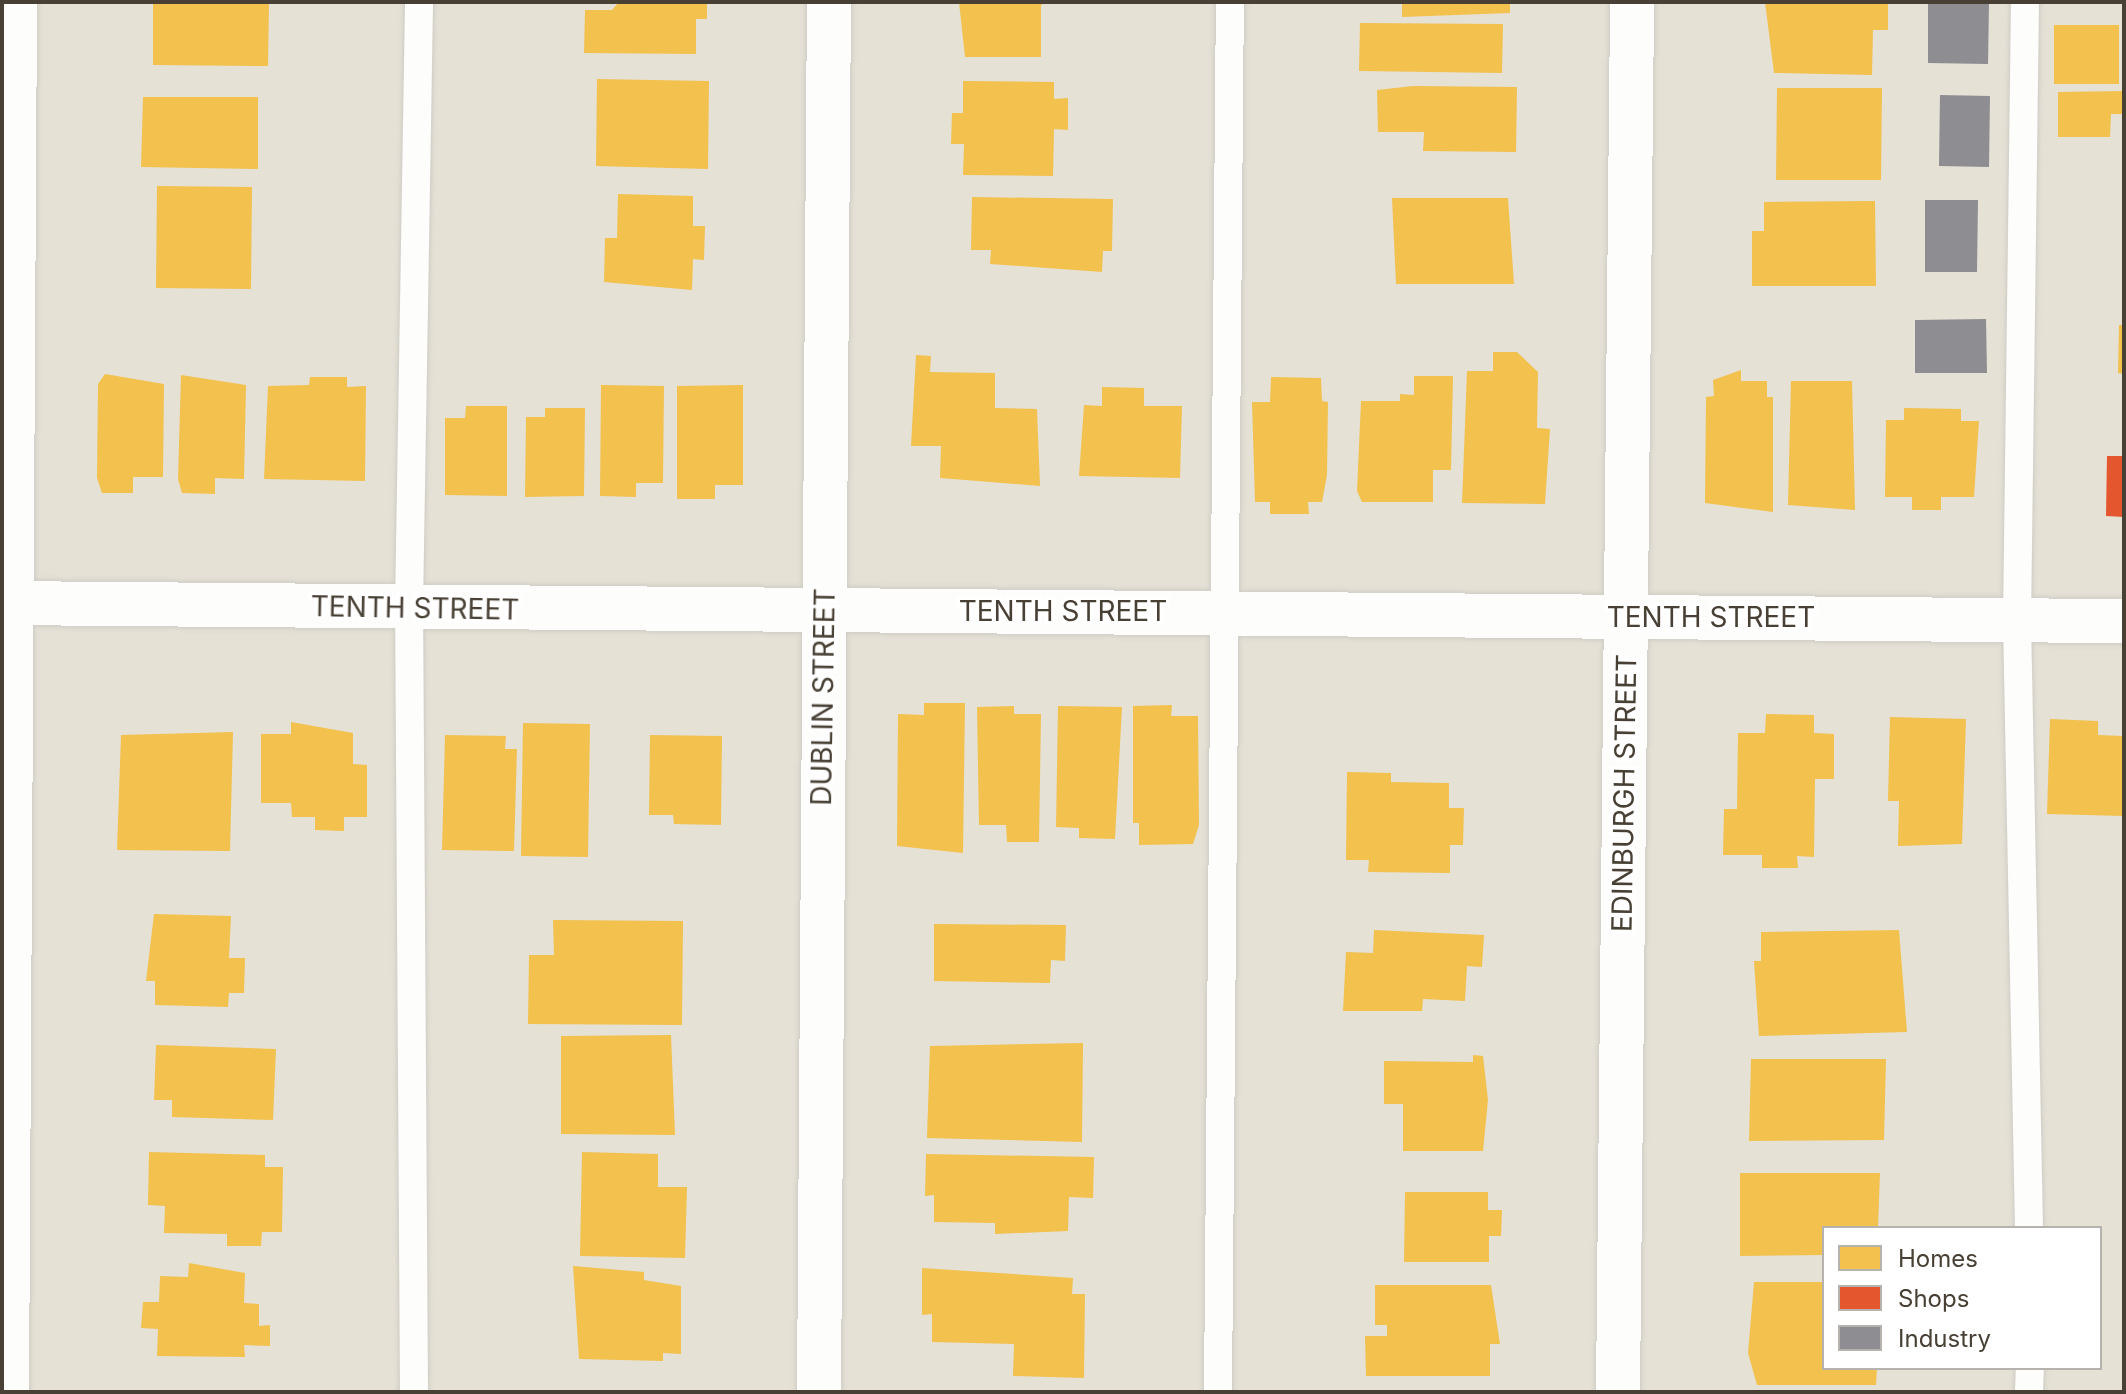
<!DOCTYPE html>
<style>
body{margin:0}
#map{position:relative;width:2126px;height:1394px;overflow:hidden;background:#f0efe8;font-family:Inter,sans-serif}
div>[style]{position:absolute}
.residential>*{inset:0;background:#e5e1d5}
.homes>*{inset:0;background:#f2c14e}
.shops>*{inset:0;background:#e4572e}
.industry>*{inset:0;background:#8d8d92}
.roads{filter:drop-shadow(0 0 2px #cfccc6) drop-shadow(0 0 2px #cfccc6)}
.lane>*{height:28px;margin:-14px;padding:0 14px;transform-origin:14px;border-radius:14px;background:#fdfdfc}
.street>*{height:44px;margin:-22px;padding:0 22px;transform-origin:22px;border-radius:22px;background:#fdfdfc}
span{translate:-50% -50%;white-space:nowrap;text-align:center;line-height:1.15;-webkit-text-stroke:8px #fff;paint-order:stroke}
.street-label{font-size:28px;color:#484034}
.frame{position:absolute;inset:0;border:4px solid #484034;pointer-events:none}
.legend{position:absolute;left:1822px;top:1226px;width:280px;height:144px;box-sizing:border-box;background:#fff;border:2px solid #b6b3ae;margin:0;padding:10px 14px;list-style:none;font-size:24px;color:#484034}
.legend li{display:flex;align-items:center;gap:16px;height:40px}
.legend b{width:40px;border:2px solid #b6b3ae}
</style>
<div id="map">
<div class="residential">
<div style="clip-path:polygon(evenodd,2px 2px,2124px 2px,2124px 1392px,2px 1392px,2px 2px,1824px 1228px,2100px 1228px,2100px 1368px,1824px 1368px,1824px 1228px)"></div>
</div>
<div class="homes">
<div style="clip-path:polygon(153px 2px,269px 2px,268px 66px,153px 65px)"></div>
<div style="clip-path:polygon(619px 2px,707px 2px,707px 19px,696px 19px,696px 54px,584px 53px,585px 10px,612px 10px)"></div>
<div style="clip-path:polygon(959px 2px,1049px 2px,1041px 5px,1041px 57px,965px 57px)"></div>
<div style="clip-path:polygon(1402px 2px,1510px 2px,1510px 13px,1402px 17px)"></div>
<div style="clip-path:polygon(1765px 2px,1888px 2px,1888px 30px,1873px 30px,1872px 75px,1774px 73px)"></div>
<div style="clip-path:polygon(1360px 23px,1503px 24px,1502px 73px,1359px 71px)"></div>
<div style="clip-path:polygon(2054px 25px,2119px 25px,2119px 84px,2054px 84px)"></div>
<div style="clip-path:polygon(597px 79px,709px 81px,708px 169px,596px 166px)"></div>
<div style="clip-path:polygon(963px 81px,1054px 82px,1054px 99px,1068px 98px,1068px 130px,1054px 129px,1053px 176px,963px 175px,964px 144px,951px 144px,952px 113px,963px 113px)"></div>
<div style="clip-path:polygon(1413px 86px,1517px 87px,1516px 152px,1423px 151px,1424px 132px,1378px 132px,1377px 90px)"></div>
<div style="clip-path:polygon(1777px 88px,1882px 88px,1881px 180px,1776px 180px)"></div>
<div style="clip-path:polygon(2124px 91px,2124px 114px,2111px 114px,2110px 137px,2058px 137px,2058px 92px)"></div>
<div style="clip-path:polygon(143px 97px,258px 97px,258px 169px,141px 167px)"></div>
<div style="clip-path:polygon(157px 186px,252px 187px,251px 289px,156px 288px)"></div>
<div style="clip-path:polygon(618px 194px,693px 196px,693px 226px,705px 226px,704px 260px,693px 259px,692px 290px,604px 282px,605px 238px,617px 238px)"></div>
<div style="clip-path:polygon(972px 197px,1113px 199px,1112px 251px,1103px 251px,1102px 272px,990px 264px,991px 250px,971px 250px)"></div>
<div style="clip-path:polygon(1392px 198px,1508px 198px,1514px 284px,1396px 284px)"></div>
<div style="clip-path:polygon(1875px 201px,1876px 286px,1752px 286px,1752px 231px,1764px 231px,1764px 202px)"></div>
<div style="clip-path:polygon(2119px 325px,2124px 325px,2124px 374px,2118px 373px)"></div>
<div style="clip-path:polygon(1493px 352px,1517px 352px,1538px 372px,1537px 428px,1550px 429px,1545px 504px,1462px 503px,1467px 371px,1493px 371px)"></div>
<div style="clip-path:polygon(916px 355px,931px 356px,930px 372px,995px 373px,995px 408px,1037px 409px,1040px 486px,940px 478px,941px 446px,911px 446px)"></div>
<div style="clip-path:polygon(1741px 370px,1741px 381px,1767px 381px,1767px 397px,1773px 397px,1773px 512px,1705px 503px,1706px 397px,1714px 396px,1713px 380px)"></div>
<div style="clip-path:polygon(105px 374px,164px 384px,163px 477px,133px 477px,133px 493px,102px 493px,97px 478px,98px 384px)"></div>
<div style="clip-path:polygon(181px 375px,246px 385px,244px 479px,215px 478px,215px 494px,182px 493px,178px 479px)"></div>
<div style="clip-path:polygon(1414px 376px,1453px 376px,1451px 470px,1433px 470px,1433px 502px,1362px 502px,1357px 491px,1361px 401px,1400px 401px,1400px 394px,1414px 395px)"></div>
<div style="clip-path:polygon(310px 377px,347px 377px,347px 387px,366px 386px,365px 481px,264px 479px,268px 386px,309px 385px)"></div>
<div style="clip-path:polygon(1271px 377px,1321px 378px,1322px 401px,1328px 402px,1327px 475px,1322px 502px,1308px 502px,1309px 514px,1270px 514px,1270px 502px,1255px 502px,1252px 402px,1270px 402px)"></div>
<div style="clip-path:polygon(1791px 381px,1852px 381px,1855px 510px,1788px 505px)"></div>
<div style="clip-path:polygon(601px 385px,664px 386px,663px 483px,636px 483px,636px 497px,600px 496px)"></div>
<div style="clip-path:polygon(743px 385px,743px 485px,715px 485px,715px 499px,677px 499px,677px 386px)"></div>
<div style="clip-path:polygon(1102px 387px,1144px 388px,1144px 406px,1182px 406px,1180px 478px,1079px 476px,1084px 405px,1102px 406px)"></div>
<div style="clip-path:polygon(466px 406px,507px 406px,507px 496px,445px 495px,445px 418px,465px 418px)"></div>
<div style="clip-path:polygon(545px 408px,585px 408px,584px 496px,525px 497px,526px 417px,545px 417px)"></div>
<div style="clip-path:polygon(1904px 408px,1961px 409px,1961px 421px,1979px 421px,1974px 497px,1941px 497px,1941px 510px,1912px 510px,1912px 497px,1885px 497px,1886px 420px,1904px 420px)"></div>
<div style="clip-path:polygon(924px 703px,965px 703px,963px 853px,897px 846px,898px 714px,924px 715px)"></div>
<div style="clip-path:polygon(1172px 705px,1171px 716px,1198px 716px,1199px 825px,1193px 844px,1139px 845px,1139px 823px,1133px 823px,1133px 706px)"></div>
<div style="clip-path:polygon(1014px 706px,1014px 714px,1041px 714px,1039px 842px,1007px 842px,1006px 825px,979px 825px,977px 707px)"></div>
<div style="clip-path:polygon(1058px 706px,1122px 707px,1115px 839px,1079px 838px,1079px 828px,1056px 827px)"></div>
<div style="clip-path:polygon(1766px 714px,1814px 715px,1814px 733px,1834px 734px,1834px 779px,1815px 779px,1814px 857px,1797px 856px,1798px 868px,1762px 868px,1762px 855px,1723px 855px,1724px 809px,1737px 809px,1738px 733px,1765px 733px)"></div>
<div style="clip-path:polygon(1890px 717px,1966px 719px,1962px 844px,1898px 846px,1899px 801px,1888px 801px)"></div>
<div style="clip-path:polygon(2050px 719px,2098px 721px,2098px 735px,2124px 736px,2124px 816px,2047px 814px)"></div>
<div style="clip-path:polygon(291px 722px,353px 733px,353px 764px,367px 765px,367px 817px,344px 817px,344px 831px,315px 830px,315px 817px,292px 817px,291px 803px,261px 803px,261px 734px,291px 734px)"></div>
<div style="clip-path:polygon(523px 723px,590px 724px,588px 857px,521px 856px)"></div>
<div style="clip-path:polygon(233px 732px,230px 851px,117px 850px,121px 735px)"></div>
<div style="clip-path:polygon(445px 735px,506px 736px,505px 749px,517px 749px,514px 851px,442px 850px)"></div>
<div style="clip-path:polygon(650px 735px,722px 736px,721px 825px,674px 824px,673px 815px,649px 815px)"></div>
<div style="clip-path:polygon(1347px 772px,1391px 773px,1391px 782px,1449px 783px,1449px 808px,1464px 808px,1463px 845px,1450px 845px,1450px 873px,1368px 872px,1369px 860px,1346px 860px)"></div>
<div style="clip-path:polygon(154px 914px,231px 916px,229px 958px,245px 958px,244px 993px,229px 993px,228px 1007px,155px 1005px,155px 981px,146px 981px)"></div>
<div style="clip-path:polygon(553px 920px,683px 921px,682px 1025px,528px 1024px,529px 955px,554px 955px)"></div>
<div style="clip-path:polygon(934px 924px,1066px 925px,1065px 961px,1051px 960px,1050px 983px,934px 981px)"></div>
<div style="clip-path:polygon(1374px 930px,1484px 935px,1482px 967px,1467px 966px,1465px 1001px,1423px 999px,1422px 1011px,1343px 1011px,1346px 952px,1373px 953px)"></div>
<div style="clip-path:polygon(1899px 930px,1907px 1032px,1759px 1036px,1754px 961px,1761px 961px,1761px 932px)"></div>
<div style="clip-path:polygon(671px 1035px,675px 1135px,561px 1134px,561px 1036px)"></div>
<div style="clip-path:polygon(1083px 1043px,1082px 1142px,927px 1138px,930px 1046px)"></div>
<div style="clip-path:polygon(156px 1045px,276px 1049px,273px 1120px,172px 1117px,172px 1100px,154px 1100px)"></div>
<div style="clip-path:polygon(1473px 1055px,1483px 1056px,1488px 1100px,1483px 1151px,1403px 1151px,1403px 1104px,1384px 1104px,1384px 1061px,1473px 1062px)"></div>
<div style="clip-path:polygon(1751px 1059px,1886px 1059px,1884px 1140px,1749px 1141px)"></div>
<div style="clip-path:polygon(149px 1152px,265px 1155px,265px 1167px,283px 1167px,282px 1232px,262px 1232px,261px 1246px,227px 1246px,227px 1234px,164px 1233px,165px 1206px,148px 1205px)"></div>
<div style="clip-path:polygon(582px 1152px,658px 1154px,658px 1187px,687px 1187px,685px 1258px,580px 1256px)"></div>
<div style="clip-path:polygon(926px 1154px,1094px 1157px,1093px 1198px,1069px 1197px,1068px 1231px,995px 1234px,995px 1223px,934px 1222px,934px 1195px,925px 1196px)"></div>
<div style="clip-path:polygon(1740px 1173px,1880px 1173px,1878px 1228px,1824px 1228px,1824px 1255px,1740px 1256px)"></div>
<div style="clip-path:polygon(1405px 1192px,1488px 1192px,1488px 1210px,1502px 1210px,1501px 1236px,1489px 1236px,1489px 1262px,1404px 1262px)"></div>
<div style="clip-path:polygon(189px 1263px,245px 1273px,244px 1303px,259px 1304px,259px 1326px,270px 1325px,270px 1346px,244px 1345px,245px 1357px,157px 1356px,158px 1329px,141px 1328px,143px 1302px,159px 1302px,160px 1276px,188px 1277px)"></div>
<div style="clip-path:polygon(573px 1266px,644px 1272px,644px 1280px,681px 1286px,681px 1354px,663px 1353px,663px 1361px,579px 1359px)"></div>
<div style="clip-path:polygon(922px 1268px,1073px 1278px,1072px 1294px,1085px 1294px,1084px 1378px,1013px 1376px,1014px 1344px,932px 1342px,932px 1314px,922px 1315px)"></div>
<div style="clip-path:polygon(1754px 1282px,1824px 1282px,1824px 1368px,1877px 1368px,1876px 1385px,1757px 1385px,1748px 1353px)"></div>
<div style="clip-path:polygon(1375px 1285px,1491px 1285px,1500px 1344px,1490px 1344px,1490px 1376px,1366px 1376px,1365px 1336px,1387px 1336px,1387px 1325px,1375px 1325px)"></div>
</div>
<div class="shops">
<div style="clip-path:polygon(2107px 456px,2124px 456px,2124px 517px,2106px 516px)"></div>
</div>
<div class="industry">
<div style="clip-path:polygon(1928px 2px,1989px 2px,1988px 64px,1928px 63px)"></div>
<div style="clip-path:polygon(1940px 95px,1990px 96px,1989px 167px,1939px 166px)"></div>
<div style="clip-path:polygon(1925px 200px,1978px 200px,1977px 272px,1925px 272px)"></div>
<div style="clip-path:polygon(1986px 319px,1987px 373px,1915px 373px,1915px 320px)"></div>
</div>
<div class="roads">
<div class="lane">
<div style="left:2025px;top:2px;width:618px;rotate:90.74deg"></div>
<div style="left:2017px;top:620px;width:608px;rotate:88.87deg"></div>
<div style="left:414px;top:1392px;width:785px;rotate:-90.36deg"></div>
<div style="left:409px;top:607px;width:605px;rotate:-89.05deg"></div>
<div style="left:1218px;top:1392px;width:1390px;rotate:-89.51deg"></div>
<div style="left:2029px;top:1392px;width:24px;rotate:-88deg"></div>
</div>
<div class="street">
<div style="left:2px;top:603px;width:2122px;rotate:0.49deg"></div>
<div style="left:7px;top:1392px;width:1390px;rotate:-89.67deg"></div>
<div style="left:819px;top:1392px;width:1390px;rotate:-89.59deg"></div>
<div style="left:1618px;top:1392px;width:1390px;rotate:-89.42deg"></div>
</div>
</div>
<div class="street-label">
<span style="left:415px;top:608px;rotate:1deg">TENTH STREET</span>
<span style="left:1063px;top:611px">TENTH STREET</span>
<span style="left:1711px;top:617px">TENTH STREET</span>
<span style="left:823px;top:697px;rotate:-89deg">DUBLIN STREET</span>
<span style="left:1624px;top:793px;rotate:-89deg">EDINBURGH STREET</span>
</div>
<div class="frame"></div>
<ul class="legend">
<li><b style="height:22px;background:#f2c14e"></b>Homes</li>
<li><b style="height:22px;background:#e4572e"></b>Shops</li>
<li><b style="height:22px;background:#8d8d92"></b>Industry</li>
</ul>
</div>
